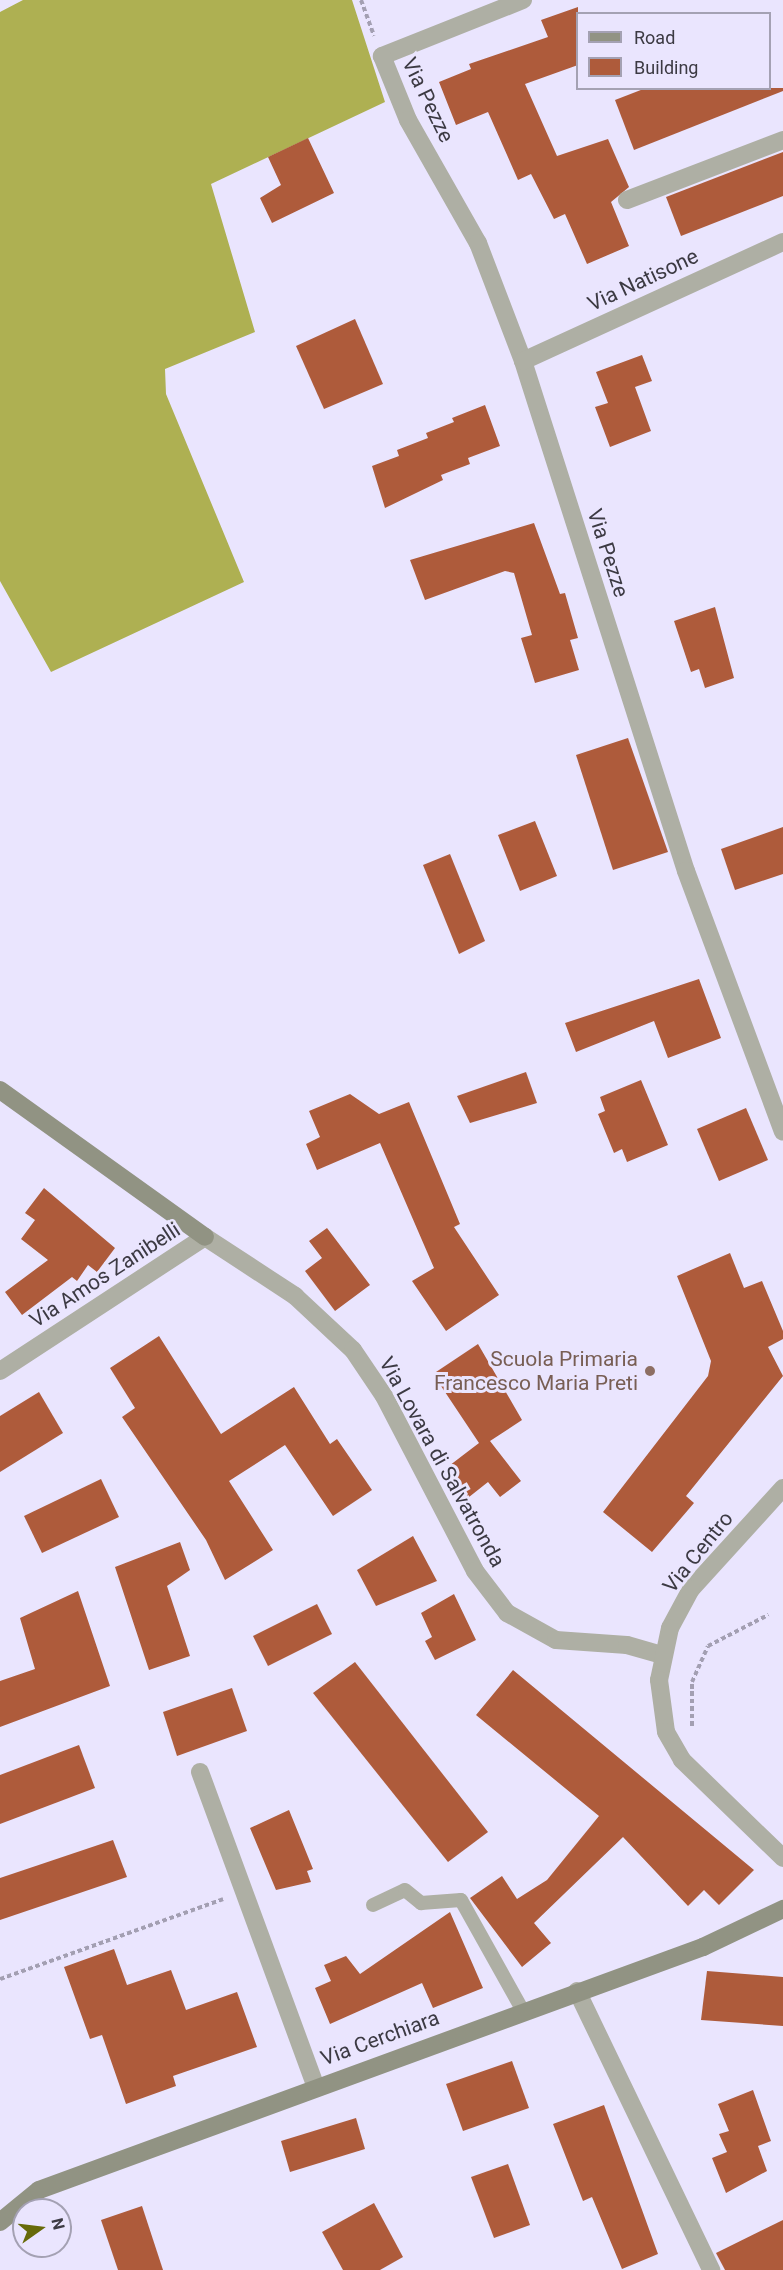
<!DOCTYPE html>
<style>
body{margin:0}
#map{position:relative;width:783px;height:2270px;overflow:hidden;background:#eae5fe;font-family:Roboto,sans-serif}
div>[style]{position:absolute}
.forest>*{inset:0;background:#aeb052}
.building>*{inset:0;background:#ae5b3b}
.path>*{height:4px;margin-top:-2px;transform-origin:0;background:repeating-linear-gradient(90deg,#a39fb2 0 4.5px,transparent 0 7.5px)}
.lane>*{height:14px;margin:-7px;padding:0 7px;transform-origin:7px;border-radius:7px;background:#aeafa4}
.street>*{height:18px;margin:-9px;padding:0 9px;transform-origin:9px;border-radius:9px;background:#aeafa4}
.secondary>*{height:18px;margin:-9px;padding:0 9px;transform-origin:9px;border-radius:9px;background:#919383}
.dots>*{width:16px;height:16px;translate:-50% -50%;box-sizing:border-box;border:3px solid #eae5fe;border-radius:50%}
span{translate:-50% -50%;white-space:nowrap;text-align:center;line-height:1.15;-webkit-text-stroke:6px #eae5fe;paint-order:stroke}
.street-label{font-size:21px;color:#3c3a43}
.education-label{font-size:21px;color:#785e54}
.right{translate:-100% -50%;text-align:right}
.legend{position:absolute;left:576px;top:12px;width:195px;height:78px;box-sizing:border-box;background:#eae5fe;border:2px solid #a4a1b3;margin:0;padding:8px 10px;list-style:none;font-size:18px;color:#3c3a43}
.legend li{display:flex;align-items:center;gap:12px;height:30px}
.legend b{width:30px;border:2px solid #a4a1b3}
.north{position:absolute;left:12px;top:2198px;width:60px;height:60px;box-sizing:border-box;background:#eae5fe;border:2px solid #a4a1b3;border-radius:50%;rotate:76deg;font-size:16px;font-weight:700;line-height:24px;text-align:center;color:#3c3a43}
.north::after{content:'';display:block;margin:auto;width:21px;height:27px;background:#676a09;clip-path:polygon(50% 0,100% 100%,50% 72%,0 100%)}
</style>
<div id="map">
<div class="forest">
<div style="clip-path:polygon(23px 0,352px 0,385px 102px,211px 184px,255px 332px,165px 369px,166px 394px,244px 582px,51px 672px,0 581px,0 12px)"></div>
</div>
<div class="building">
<div style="clip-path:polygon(578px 7px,578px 65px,525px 84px,557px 156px,608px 139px,629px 187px,611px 202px,629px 246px,587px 264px,565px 214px,554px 219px,531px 174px,518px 180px,488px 112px,456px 125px,439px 82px,471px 69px,469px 64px,548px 37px,541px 20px)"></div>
<div style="clip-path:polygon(646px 88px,783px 88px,783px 91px,634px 150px,615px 100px)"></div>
<div style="clip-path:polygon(308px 138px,334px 193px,272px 223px,260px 198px,281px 185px,268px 157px)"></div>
<div style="clip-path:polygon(783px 152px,783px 196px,681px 236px,666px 197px)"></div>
<div style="clip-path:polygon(355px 319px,383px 384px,324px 409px,296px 346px)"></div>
<div style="clip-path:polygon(642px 355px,652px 381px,635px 387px,651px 431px,610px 447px,595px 407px,608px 403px,596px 372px)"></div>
<div style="clip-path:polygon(485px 405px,500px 446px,468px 458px,470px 464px,441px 475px,443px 480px,385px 508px,372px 466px,399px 456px,397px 450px,428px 438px,426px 433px,454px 422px,452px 418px)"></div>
<div style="clip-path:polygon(534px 523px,560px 594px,565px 593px,578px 638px,570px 640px,579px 670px,535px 683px,521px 638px,532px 635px,514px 573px,505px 571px,425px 600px,410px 560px)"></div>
<div style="clip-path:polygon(715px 607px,734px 678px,705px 688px,699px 669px,691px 672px,674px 621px)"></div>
<div style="clip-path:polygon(628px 738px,668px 852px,613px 870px,576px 755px)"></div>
<div style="clip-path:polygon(535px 821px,557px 876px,520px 891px,498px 835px)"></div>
<div style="clip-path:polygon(783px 827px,783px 874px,735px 890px,721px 849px)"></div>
<div style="clip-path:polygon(450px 854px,485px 941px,459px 954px,423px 865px)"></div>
<div style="clip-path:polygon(699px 979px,721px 1038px,668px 1058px,654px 1021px,576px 1052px,565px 1023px)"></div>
<div style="clip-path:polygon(526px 1072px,537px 1103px,470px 1123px,457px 1096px)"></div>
<div style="clip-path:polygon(641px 1080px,668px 1145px,627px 1162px,622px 1149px,614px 1153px,598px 1114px,605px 1111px,600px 1097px)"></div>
<div style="clip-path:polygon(350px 1094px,379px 1114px,409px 1102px,460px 1224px,454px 1227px,499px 1295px,446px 1331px,412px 1281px,434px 1268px,380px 1143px,317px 1170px,306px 1144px,320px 1137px,309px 1111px)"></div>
<div style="clip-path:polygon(746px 1108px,768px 1160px,719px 1181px,697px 1129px)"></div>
<div style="clip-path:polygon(44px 1188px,115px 1248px,97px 1272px,88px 1265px,77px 1281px,72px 1277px,22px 1315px,5px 1292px,48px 1260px,21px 1239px,35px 1220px,25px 1213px)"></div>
<div style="clip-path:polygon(327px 1228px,370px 1285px,335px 1311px,305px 1271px,322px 1258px,309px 1241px)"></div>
<div style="clip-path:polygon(730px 1253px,744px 1288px,762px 1281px,783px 1331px,783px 1339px,768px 1347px,783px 1376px,686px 1496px,694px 1503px,652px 1552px,603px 1512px,708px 1376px,711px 1361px,677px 1276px)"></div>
<div style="clip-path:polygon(159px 1336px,221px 1434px,294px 1387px,330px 1444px,337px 1439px,372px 1490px,333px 1516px,285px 1445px,229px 1481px,273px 1550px,225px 1580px,206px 1540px,122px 1417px,135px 1408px,110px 1368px)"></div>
<div style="clip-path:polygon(478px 1344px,522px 1420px,490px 1441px,521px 1481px,500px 1497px,488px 1482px,464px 1501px,441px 1472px,479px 1443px,433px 1374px)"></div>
<div style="clip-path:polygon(39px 1392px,63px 1433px,0 1472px,0 1416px)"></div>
<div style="clip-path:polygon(101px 1479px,119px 1517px,42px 1553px,24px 1516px)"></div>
<div style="clip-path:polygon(413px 1536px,437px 1581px,376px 1606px,357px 1570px)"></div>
<div style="clip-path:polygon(180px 1542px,190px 1570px,167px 1586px,190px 1656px,149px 1670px,115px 1567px)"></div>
<div style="clip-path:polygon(78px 1591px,110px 1686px,0 1727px,0 1681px,35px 1669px,20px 1618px)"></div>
<div style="clip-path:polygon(454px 1594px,476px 1640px,435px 1660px,425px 1641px,432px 1637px,421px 1613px)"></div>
<div style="clip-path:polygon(317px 1604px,332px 1634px,268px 1666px,253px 1636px)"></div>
<div style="clip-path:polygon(355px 1662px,488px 1832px,448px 1862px,313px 1693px)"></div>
<div style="clip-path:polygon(513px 1670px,754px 1870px,719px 1905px,704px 1890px,688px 1906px,623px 1837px,534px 1923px,551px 1943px,522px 1967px,470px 1898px,502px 1876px,517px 1899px,547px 1880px,599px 1816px,476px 1715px)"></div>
<div style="clip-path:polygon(232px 1688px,247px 1731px,177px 1756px,163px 1712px)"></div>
<div style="clip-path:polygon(79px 1745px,95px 1788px,0 1824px,0 1775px)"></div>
<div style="clip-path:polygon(289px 1810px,313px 1869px,307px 1871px,311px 1882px,276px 1890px,250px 1828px)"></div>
<div style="clip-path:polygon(113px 1840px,127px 1877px,0 1920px,0 1878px)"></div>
<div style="clip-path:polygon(450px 1912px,483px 1988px,433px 2008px,422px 1983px,330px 2024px,315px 1988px,331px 1981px,324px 1965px,346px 1956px,360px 1974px)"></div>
<div style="clip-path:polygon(114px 1949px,127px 1985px,171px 1970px,186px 2010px,237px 1992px,257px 2047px,173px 2076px,176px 2086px,126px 2104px,102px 2035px,90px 2039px,64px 1967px)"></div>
<div style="clip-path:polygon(707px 1971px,783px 1977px,783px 2026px,701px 2020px)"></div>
<div style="clip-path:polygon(512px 2061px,529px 2108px,463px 2131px,446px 2084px)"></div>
<div style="clip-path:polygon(753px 2090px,771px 2141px,758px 2146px,767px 2171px,726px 2193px,712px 2158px,727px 2152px,719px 2134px,729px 2131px,718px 2104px)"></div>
<div style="clip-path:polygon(604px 2105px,658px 2254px,622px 2269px,592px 2197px,583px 2201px,553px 2124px)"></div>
<div style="clip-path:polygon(356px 2118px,365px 2149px,290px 2172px,281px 2141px)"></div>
<div style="clip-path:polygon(508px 2164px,530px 2225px,494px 2238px,471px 2177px)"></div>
<div style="clip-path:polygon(374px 2203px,403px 2257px,380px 2270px,343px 2270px,322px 2232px)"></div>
<div style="clip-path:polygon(142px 2206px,163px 2270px,118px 2270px,101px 2220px)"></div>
<div style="clip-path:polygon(783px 2220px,783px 2270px,725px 2270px,716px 2253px)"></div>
</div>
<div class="path">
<div style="left:361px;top:0;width:38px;rotate:70deg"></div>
<div style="left:692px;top:1726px;width:44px;rotate:-90deg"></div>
<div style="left:692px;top:1682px;width:39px;rotate:-66deg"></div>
<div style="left:708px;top:1646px;width:68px;rotate:-27.3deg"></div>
<div style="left:0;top:1979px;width:237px;rotate:-19.7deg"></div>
</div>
<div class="lane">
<div style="left:373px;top:1905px;width:35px;rotate:-25deg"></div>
<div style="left:405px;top:1890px;width:21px;rotate:39deg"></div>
<div style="left:421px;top:1903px;width:40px;rotate:-4.3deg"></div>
<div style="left:461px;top:1900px;width:125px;rotate:60.8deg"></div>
</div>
<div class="street">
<div style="left:523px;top:0;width:152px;rotate:158.3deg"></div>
<div style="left:382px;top:56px;width:69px;rotate:67.9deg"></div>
<div style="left:408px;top:120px;width:142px;rotate:60.4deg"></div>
<div style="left:478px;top:243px;width:126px;rotate:69.1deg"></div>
<div style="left:523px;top:361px;width:535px;rotate:72.28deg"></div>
<div style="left:686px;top:871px;width:278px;rotate:69.6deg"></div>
<div style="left:627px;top:200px;width:167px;rotate:-21deg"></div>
<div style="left:523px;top:361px;width:286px;rotate:-24.6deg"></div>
<div style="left:0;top:1371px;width:245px;rotate:-33.2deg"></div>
<div style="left:205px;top:1237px;width:108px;rotate:33.2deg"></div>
<div style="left:295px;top:1296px;width:79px;rotate:43deg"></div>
<div style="left:353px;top:1350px;width:55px;rotate:56deg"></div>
<div style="left:384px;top:1396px;width:197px;rotate:62.5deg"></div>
<div style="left:475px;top:1571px;width:53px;rotate:52.7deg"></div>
<div style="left:507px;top:1613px;width:56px;rotate:28.9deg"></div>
<div style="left:556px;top:1640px;width:71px;rotate:4deg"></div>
<div style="left:627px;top:1645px;width:35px;rotate:16deg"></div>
<div style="left:783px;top:1488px;width:137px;rotate:132.3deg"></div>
<div style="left:691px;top:1589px;width:44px;rotate:118.3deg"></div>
<div style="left:670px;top:1628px;width:53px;rotate:101.9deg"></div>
<div style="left:659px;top:1680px;width:52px;rotate:82.3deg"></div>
<div style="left:666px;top:1732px;width:32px;rotate:60deg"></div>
<div style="left:682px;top:1760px;width:141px;rotate:44.1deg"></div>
<div style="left:200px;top:1772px;width:333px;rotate:69.8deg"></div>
<div style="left:577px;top:1991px;width:310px;rotate:64.3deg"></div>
</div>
<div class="secondary">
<div style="left:0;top:1090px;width:252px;rotate:35.6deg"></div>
<div style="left:0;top:2222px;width:50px;rotate:-39.4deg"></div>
<div style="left:39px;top:2190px;width:707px;rotate:-20.1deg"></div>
<div style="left:703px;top:1947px;width:89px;rotate:-25.4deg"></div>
</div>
<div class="dots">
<div style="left:650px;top:1371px;background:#8d6e63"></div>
</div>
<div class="street-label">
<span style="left:428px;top:100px;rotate:64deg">Via Pezze</span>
<span style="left:643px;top:280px;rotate:-25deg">Via Natisone</span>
<span style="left:608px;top:553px;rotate:72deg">Via Pezze</span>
<span style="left:105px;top:1275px;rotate:-33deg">Via Amos Zanibelli</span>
<span style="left:442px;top:1462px;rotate:61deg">Via Lovara di Salvatronda</span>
<span style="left:698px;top:1552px;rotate:-51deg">Via Centro</span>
<span style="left:380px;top:2038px;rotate:-20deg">Via Cerchiara</span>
</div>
<div class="education-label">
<span class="right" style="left:638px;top:1371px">Scuola Primaria<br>Francesco Maria Preti</span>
</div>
<ul class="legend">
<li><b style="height:8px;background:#919383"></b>Road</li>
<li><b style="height:16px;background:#ae5b3b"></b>Building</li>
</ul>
<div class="north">N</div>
</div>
